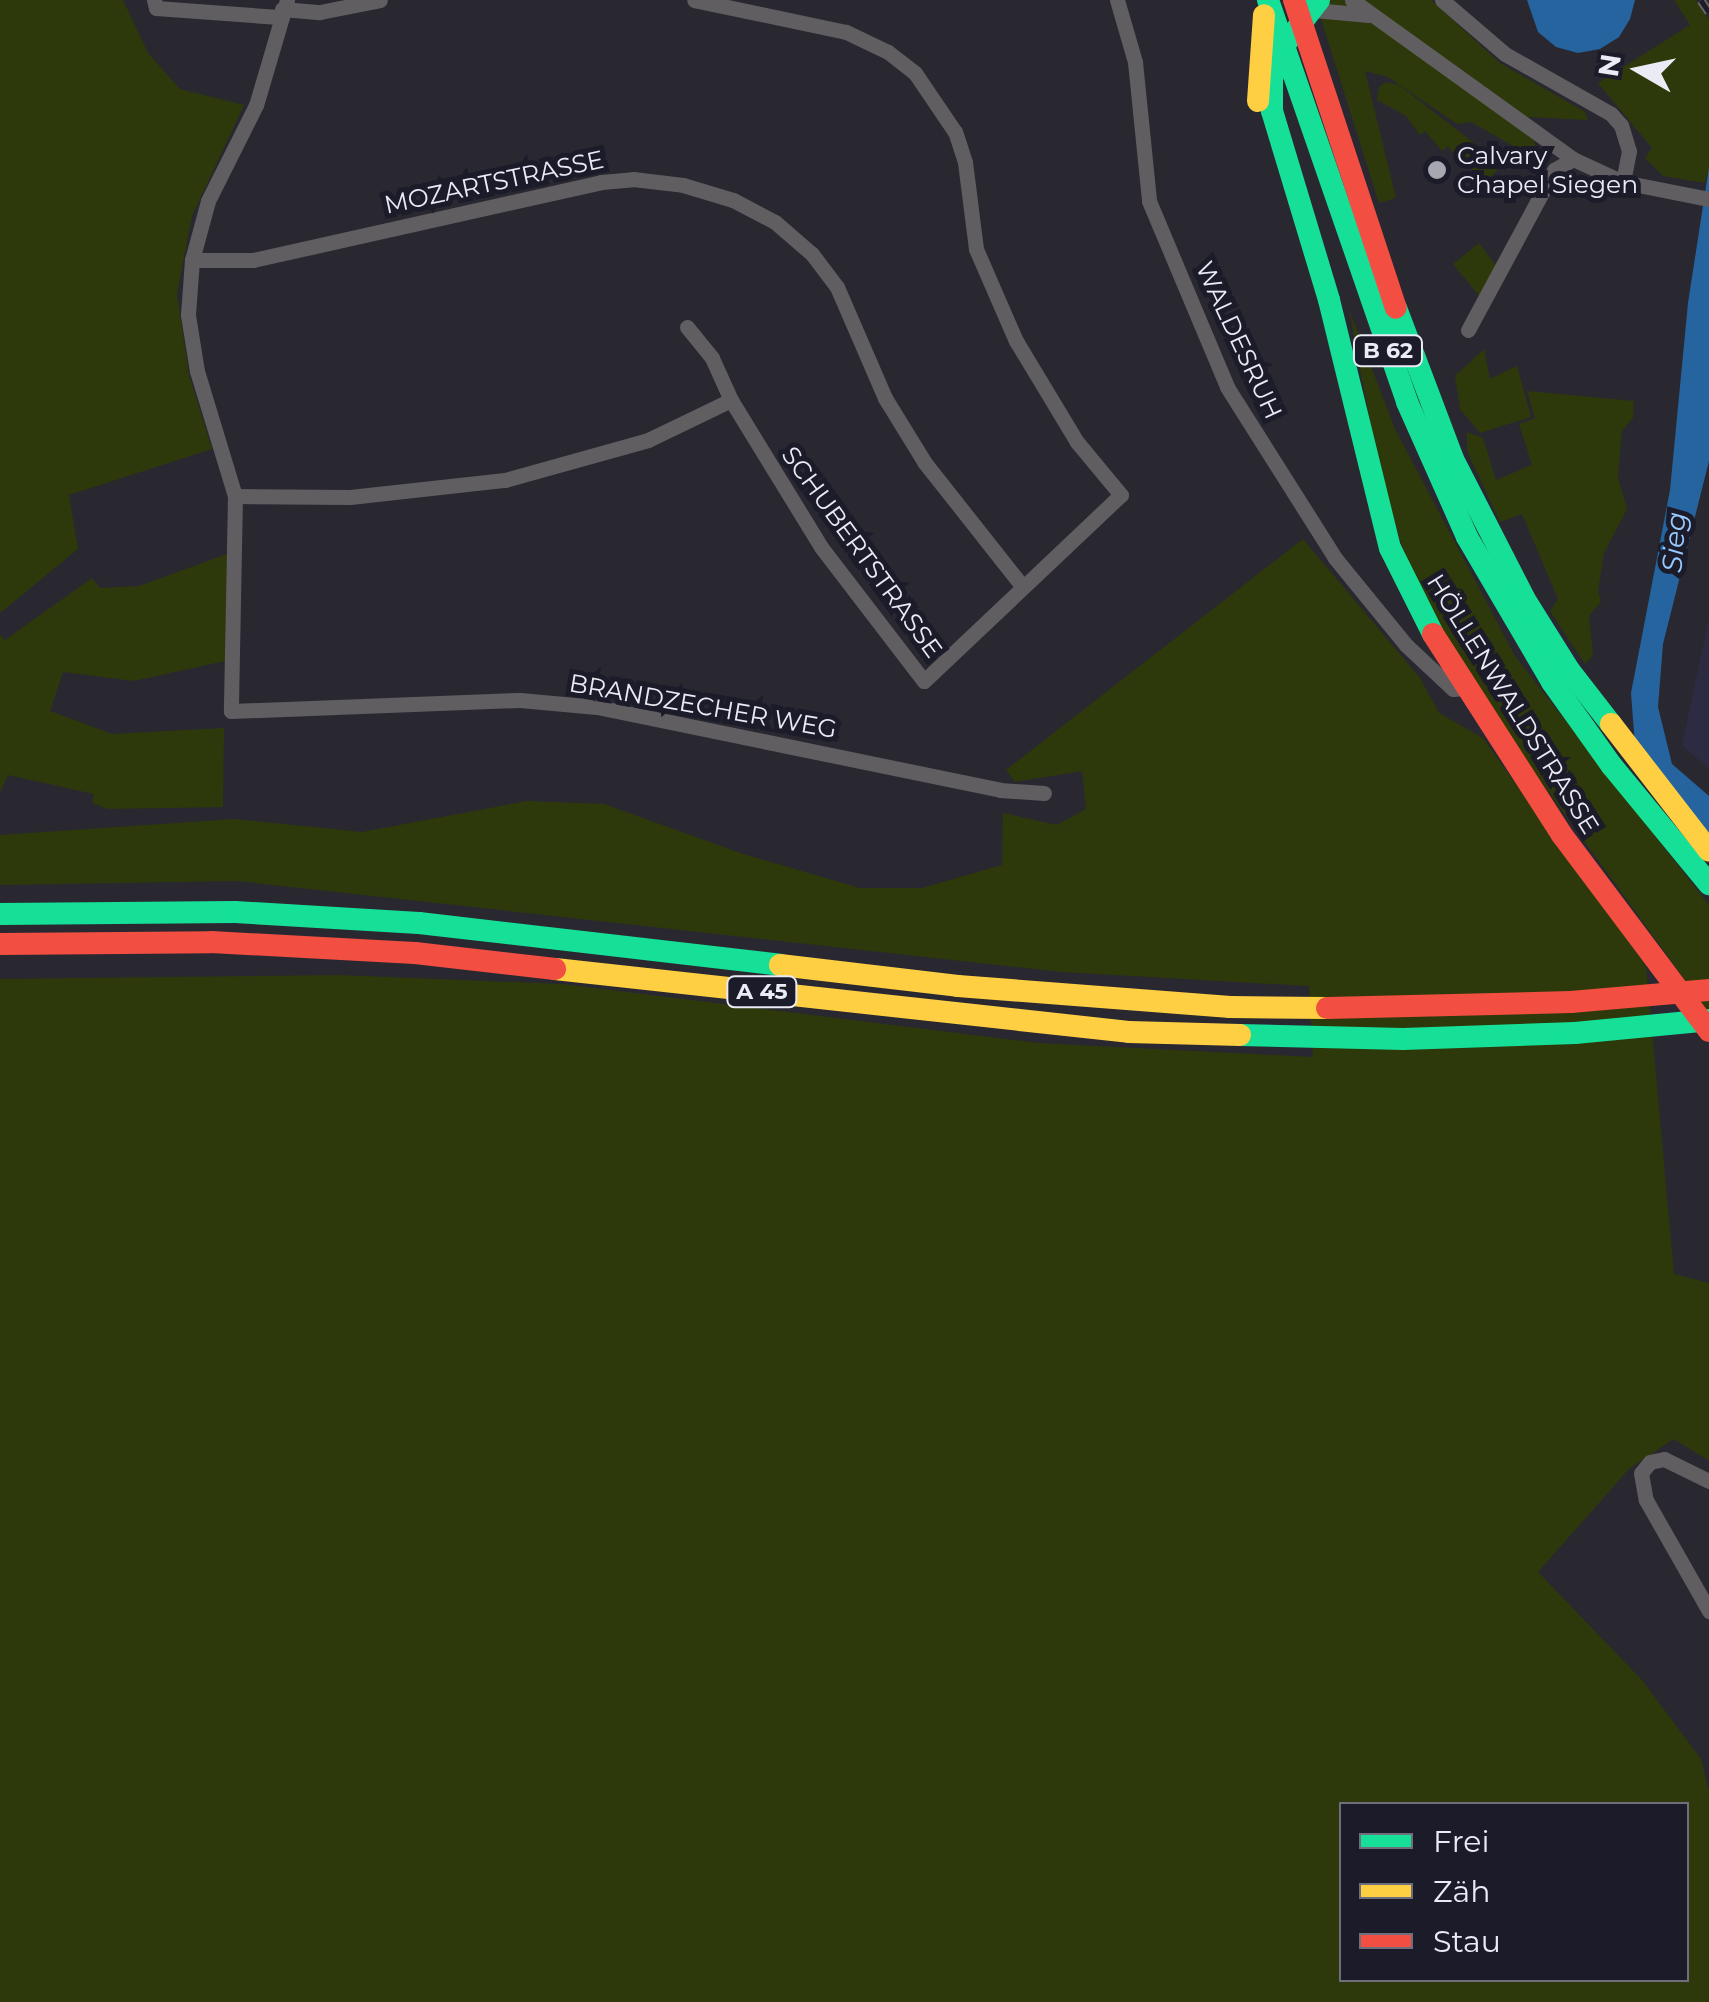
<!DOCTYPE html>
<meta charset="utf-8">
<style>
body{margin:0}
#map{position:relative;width:1709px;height:2002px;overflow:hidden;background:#292831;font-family:Montserrat,sans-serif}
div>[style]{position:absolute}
.built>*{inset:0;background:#2d2b41}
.green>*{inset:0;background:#2d390a}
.water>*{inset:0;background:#25649e}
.street>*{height:15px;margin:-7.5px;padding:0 7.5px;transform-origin:7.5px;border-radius:7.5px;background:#615e62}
.fast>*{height:22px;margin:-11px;padding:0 11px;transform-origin:11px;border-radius:11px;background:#16e098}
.slow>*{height:22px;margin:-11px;padding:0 11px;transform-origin:11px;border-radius:11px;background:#ffcf43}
.jam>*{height:22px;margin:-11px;padding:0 11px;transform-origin:11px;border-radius:11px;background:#f24e42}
.rail>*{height:9px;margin-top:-4.5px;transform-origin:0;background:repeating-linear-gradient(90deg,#1c1b2a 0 15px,#656468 0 30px);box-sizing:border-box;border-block:2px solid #656468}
.dots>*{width:28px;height:28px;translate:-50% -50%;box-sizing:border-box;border:5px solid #1c1b2a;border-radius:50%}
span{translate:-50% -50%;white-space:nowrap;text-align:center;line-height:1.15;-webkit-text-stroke:10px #1c1b2a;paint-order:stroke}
.shield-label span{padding:2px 8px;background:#1c1b2a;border:2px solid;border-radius:8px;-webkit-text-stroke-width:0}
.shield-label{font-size:22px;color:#ebebf6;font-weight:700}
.poi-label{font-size:25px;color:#ebebf6}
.left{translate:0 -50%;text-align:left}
.street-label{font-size:25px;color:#ebebf6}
.water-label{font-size:28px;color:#98caff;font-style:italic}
.legend{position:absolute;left:1339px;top:1802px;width:350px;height:180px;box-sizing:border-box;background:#1c1b2a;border:2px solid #6f6e7c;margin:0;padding:12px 18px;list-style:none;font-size:30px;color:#ebebf6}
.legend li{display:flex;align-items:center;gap:20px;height:50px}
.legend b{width:50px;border:2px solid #6f6e7c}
.north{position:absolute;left:1589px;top:20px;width:100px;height:100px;-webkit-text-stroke:8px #1c1b2a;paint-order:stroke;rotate:279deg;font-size:28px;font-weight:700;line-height:40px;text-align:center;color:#ebebf6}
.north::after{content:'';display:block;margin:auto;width:35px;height:45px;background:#ebebf6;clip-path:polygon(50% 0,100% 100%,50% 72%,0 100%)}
</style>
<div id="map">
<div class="built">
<div style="clip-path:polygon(1709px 618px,1709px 769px,1682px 745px)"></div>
</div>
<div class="green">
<div style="clip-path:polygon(0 0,123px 0,148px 53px,180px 89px,244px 105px,192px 216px,177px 294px,189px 375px,212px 449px,69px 495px,78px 549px,0 613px)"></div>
<div style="clip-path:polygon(1315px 0,1431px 0,1500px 63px,1585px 112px,1588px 120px,1529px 117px,1536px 150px,1531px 156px,1471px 122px,1457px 124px,1388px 77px,1365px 71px,1396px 198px,1379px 203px)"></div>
<div style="clip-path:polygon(1674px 0,1696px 0,1709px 19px,1709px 168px,1704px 183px,1663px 176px,1645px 158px,1652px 148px,1598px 83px,1690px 25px)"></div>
<div style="clip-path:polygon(1386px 82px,1399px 85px,1479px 147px,1504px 156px,1495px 173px,1486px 180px,1478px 176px,1460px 154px,1456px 156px,1448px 146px,1442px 151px,1425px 131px,1420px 135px,1406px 116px,1377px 100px,1379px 87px)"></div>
<div style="clip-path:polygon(1479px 243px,1497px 267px,1481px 298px,1453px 264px)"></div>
<div style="clip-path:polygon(1349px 309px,1395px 429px,1515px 656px,1709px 905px,1709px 1013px,1489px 710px,1416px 595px,1377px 460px)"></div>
<div style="clip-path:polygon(1484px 349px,1490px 379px,1517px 366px,1531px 417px,1480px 433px,1460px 409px,1455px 376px)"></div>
<div style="clip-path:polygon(1527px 391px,1634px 401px,1633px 418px,1622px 431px,1618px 478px,1627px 509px,1604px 553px,1598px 591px,1601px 602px,1589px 616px,1593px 655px,1585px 664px,1550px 611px,1558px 599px,1522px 514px,1500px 522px,1467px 451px,1467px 432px,1483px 438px,1496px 480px,1532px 465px,1519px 424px,1535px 418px)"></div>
<div style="clip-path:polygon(evenodd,1303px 539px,1420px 678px,1439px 713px,1483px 738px,1646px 966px,1674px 1274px,1709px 1283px,1709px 1461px,1674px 1439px,1629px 1469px,1538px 1572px,1642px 1680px,1701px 1759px,1709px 1791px,1709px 2002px,0 2002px,0 979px,339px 975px,562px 984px,1039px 1043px,1313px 1057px,1309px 986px,1062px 972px,237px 881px,0 885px,0 835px,235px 819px,362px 832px,527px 801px,604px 804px,743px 854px,860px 888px,922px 888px,1002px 865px,1003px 813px,1057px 825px,1086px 809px,1082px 771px,1015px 782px,1006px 770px,1303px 539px,1342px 1804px,1686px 1804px,1686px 1980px,1342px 1980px,1342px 1804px)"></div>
<div style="clip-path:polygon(227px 554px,225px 661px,134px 681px,63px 672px,50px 711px,112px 734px,224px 728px,223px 807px,108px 809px,92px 803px,94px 794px,8px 775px,0 792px,0 635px,5px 640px,92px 578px,100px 588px,139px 586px)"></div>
</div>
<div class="water">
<div style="clip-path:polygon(1527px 0,1635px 0,1630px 19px,1619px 37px,1600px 49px,1578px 53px,1556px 47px,1538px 32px)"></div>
<div style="clip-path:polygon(1709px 167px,1709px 461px,1663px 644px,1658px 707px,1672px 764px,1709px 796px,1709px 843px,1636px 759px,1631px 693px,1670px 490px,1688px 303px)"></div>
</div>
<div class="street">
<div style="left:154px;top:0;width:8px;rotate:76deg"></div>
<div style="left:156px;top:8px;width:123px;rotate:4.2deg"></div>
<div style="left:287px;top:0;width:109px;rotate:106.4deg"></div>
<div style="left:256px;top:105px;width:107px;rotate:116.6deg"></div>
<div style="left:208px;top:201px;width:61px;rotate:105.2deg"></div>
<div style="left:192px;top:260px;width:55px;rotate:94.2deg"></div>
<div style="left:188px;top:315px;width:57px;rotate:80.9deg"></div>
<div style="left:197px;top:371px;width:131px;rotate:73.1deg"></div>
<div style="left:235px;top:496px;width:215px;rotate:91.1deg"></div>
<div style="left:231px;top:711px;width:289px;rotate:-2.2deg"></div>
<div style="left:520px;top:700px;width:77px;rotate:5.2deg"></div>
<div style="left:597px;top:707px;width:411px;rotate:11.6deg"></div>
<div style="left:1000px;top:790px;width:44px;rotate:3.9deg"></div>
<div style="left:1117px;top:0;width:65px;rotate:73.8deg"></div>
<div style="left:1135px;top:62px;width:140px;rotate:84.2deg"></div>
<div style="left:1149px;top:201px;width:202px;rotate:67.2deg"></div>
<div style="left:1227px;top:387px;width:202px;rotate:57.7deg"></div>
<div style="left:1335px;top:558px;width:112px;rotate:50.8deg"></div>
<div style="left:1406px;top:645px;width:64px;rotate:43.1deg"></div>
<div style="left:1453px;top:689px;width:12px;rotate:-5deg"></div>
<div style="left:1352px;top:0;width:272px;rotate:35.7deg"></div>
<div style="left:1573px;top:159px;width:55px;rotate:24.7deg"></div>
<div style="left:1623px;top:182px;width:88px;rotate:11.2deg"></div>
<div style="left:1442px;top:0;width:83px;rotate:40.6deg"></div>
<div style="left:1505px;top:54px;width:122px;rotate:29.5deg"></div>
<div style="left:1611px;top:114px;width:15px;rotate:48deg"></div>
<div style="left:1621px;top:125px;width:27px;rotate:73deg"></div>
<div style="left:1629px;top:151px;width:32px;rotate:101deg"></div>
<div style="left:282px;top:9px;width:38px;rotate:5deg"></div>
<div style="left:320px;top:12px;width:61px;rotate:-11.3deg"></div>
<div style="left:1314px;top:10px;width:55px;rotate:5.2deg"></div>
<div style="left:192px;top:260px;width:61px"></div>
<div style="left:253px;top:260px;width:357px;rotate:-12.6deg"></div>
<div style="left:601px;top:182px;width:32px;rotate:-5deg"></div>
<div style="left:633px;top:179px;width:50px;rotate:6.8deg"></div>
<div style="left:683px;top:185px;width:52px;rotate:16.7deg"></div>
<div style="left:733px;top:200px;width:47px;rotate:27.6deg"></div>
<div style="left:775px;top:222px;width:49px;rotate:40.9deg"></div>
<div style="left:812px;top:254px;width:41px;rotate:52.9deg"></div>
<div style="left:837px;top:287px;width:121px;rotate:66.6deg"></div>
<div style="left:885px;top:398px;width:76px;rotate:58.4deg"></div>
<div style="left:925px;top:463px;width:158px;rotate:51.7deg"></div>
<div style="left:687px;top:327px;width:40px;rotate:51deg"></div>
<div style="left:712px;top:358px;width:46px;rotate:65.7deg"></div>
<div style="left:1468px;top:330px;width:182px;rotate:-61.7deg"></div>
<div style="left:1554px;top:170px;width:22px;rotate:-30deg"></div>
<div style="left:235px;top:496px;width:115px;rotate:0.5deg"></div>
<div style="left:350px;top:497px;width:156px;rotate:-6.3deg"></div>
<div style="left:505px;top:480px;width:148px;rotate:-15.6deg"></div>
<div style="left:648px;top:440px;width:92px;rotate:-25.7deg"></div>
<div style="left:731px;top:400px;width:172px;rotate:58.5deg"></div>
<div style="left:821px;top:547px;width:169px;rotate:52.5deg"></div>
<div style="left:924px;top:681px;width:271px;rotate:-43.4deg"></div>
<div style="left:1121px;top:495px;width:69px;rotate:-129.7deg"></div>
<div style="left:1077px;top:442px;width:118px;rotate:-121.1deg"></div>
<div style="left:1016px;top:341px;width:100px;rotate:-113.5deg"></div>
<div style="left:976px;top:249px;width:88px;rotate:-97.2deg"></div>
<div style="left:965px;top:162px;width:32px;rotate:-108deg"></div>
<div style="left:955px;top:132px;width:71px;rotate:-124.1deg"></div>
<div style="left:915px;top:73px;width:34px;rotate:-142deg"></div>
<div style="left:888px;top:52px;width:47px;rotate:-154.5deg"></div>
<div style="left:846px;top:32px;width:155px;rotate:-168.1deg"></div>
<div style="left:1709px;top:1481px;width:50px;rotate:-153.9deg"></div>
<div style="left:1664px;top:1459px;width:14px;rotate:168deg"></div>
<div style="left:1650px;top:1462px;width:14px;rotate:129deg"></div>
<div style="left:1641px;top:1473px;width:27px;rotate:80deg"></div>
<div style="left:1646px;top:1500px;width:128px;rotate:60.4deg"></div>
</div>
<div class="fast">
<div style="left:1268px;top:0;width:425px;rotate:70.9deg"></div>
<div style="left:1407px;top:402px;width:148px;rotate:66deg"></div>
<div style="left:1467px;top:537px;width:168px;rotate:59.6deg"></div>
<div style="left:1552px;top:682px;width:103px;rotate:54.5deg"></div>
<div style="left:1612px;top:766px;width:153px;rotate:50.6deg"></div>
<div style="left:1319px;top:0;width:61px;rotate:127.6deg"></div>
<div style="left:1282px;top:48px;width:33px;rotate:108deg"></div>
<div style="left:1272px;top:79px;width:32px;rotate:90deg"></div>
<div style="left:1272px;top:111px;width:197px;rotate:73.2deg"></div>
<div style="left:1329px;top:300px;width:255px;rotate:76.2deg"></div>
<div style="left:1390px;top:548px;width:96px;rotate:63.4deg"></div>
<div style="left:1396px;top:308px;width:161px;rotate:69.3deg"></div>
<div style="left:1453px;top:459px;width:156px;rotate:62.9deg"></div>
<div style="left:1524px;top:598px;width:85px;rotate:58deg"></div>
<div style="left:1569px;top:670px;width:68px;rotate:52.1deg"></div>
<div style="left:0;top:914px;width:235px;rotate:-0.5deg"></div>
<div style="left:235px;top:912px;width:184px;rotate:3.4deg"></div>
<div style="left:419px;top:923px;width:363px;rotate:6.6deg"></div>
<div style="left:1240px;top:1035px;width:163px;rotate:1.4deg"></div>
<div style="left:1403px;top:1039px;width:172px;rotate:-2deg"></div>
<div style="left:1575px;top:1033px;width:135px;rotate:-5.5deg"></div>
</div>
<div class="slow">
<div style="left:1258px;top:101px;width:86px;rotate:-86deg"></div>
<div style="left:1611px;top:724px;width:160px;rotate:52.3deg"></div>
<div style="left:780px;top:965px;width:179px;rotate:6.7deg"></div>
<div style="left:958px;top:986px;width:273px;rotate:4.4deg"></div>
<div style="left:1230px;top:1007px;width:97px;rotate:0.6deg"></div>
<div style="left:555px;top:969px;width:577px;rotate:6.26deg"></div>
<div style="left:1129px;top:1032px;width:111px;rotate:1.5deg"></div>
</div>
<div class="jam">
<div style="left:1294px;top:0;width:324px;rotate:71.7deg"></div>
<div style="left:1433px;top:634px;width:239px;rotate:57.3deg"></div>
<div style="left:1562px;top:835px;width:245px;rotate:53.1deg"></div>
<div style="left:0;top:944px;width:211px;rotate:-0.5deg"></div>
<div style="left:211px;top:942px;width:204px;rotate:3.1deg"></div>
<div style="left:415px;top:953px;width:141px;rotate:6.5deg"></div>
<div style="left:1327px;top:1008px;width:244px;rotate:-1.4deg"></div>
<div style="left:1571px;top:1002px;width:139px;rotate:-5deg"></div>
</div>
<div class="rail">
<div style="left:1701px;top:0;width:14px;rotate:56deg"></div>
</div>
<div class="dots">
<div style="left:1437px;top:170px;background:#a7a7b1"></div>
</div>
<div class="shield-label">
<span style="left:1388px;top:351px">B 62</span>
<span style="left:762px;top:992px">A 45</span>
</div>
<div class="poi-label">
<span class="left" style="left:1457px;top:170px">Calvary<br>Chapel Siegen</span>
</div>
<div class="street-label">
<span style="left:494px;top:182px;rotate:-12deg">MOZARTSTRASSE</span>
<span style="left:1239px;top:340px;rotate:65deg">WALDESRUH</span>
<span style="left:862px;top:552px;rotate:54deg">SCHUBERTSTRASSE</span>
<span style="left:1513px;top:704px;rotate:58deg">HÖLLENWALDSTRASSE</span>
<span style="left:703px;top:706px;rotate:10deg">BRANDZECHER WEG</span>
</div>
<div class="water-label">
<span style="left:1674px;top:542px;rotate:-85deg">Sieg</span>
</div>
<ul class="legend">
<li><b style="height:12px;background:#16e098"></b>Frei</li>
<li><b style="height:12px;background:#ffcf43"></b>Zäh</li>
<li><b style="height:12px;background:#f24e42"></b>Stau</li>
</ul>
<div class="north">N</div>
</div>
